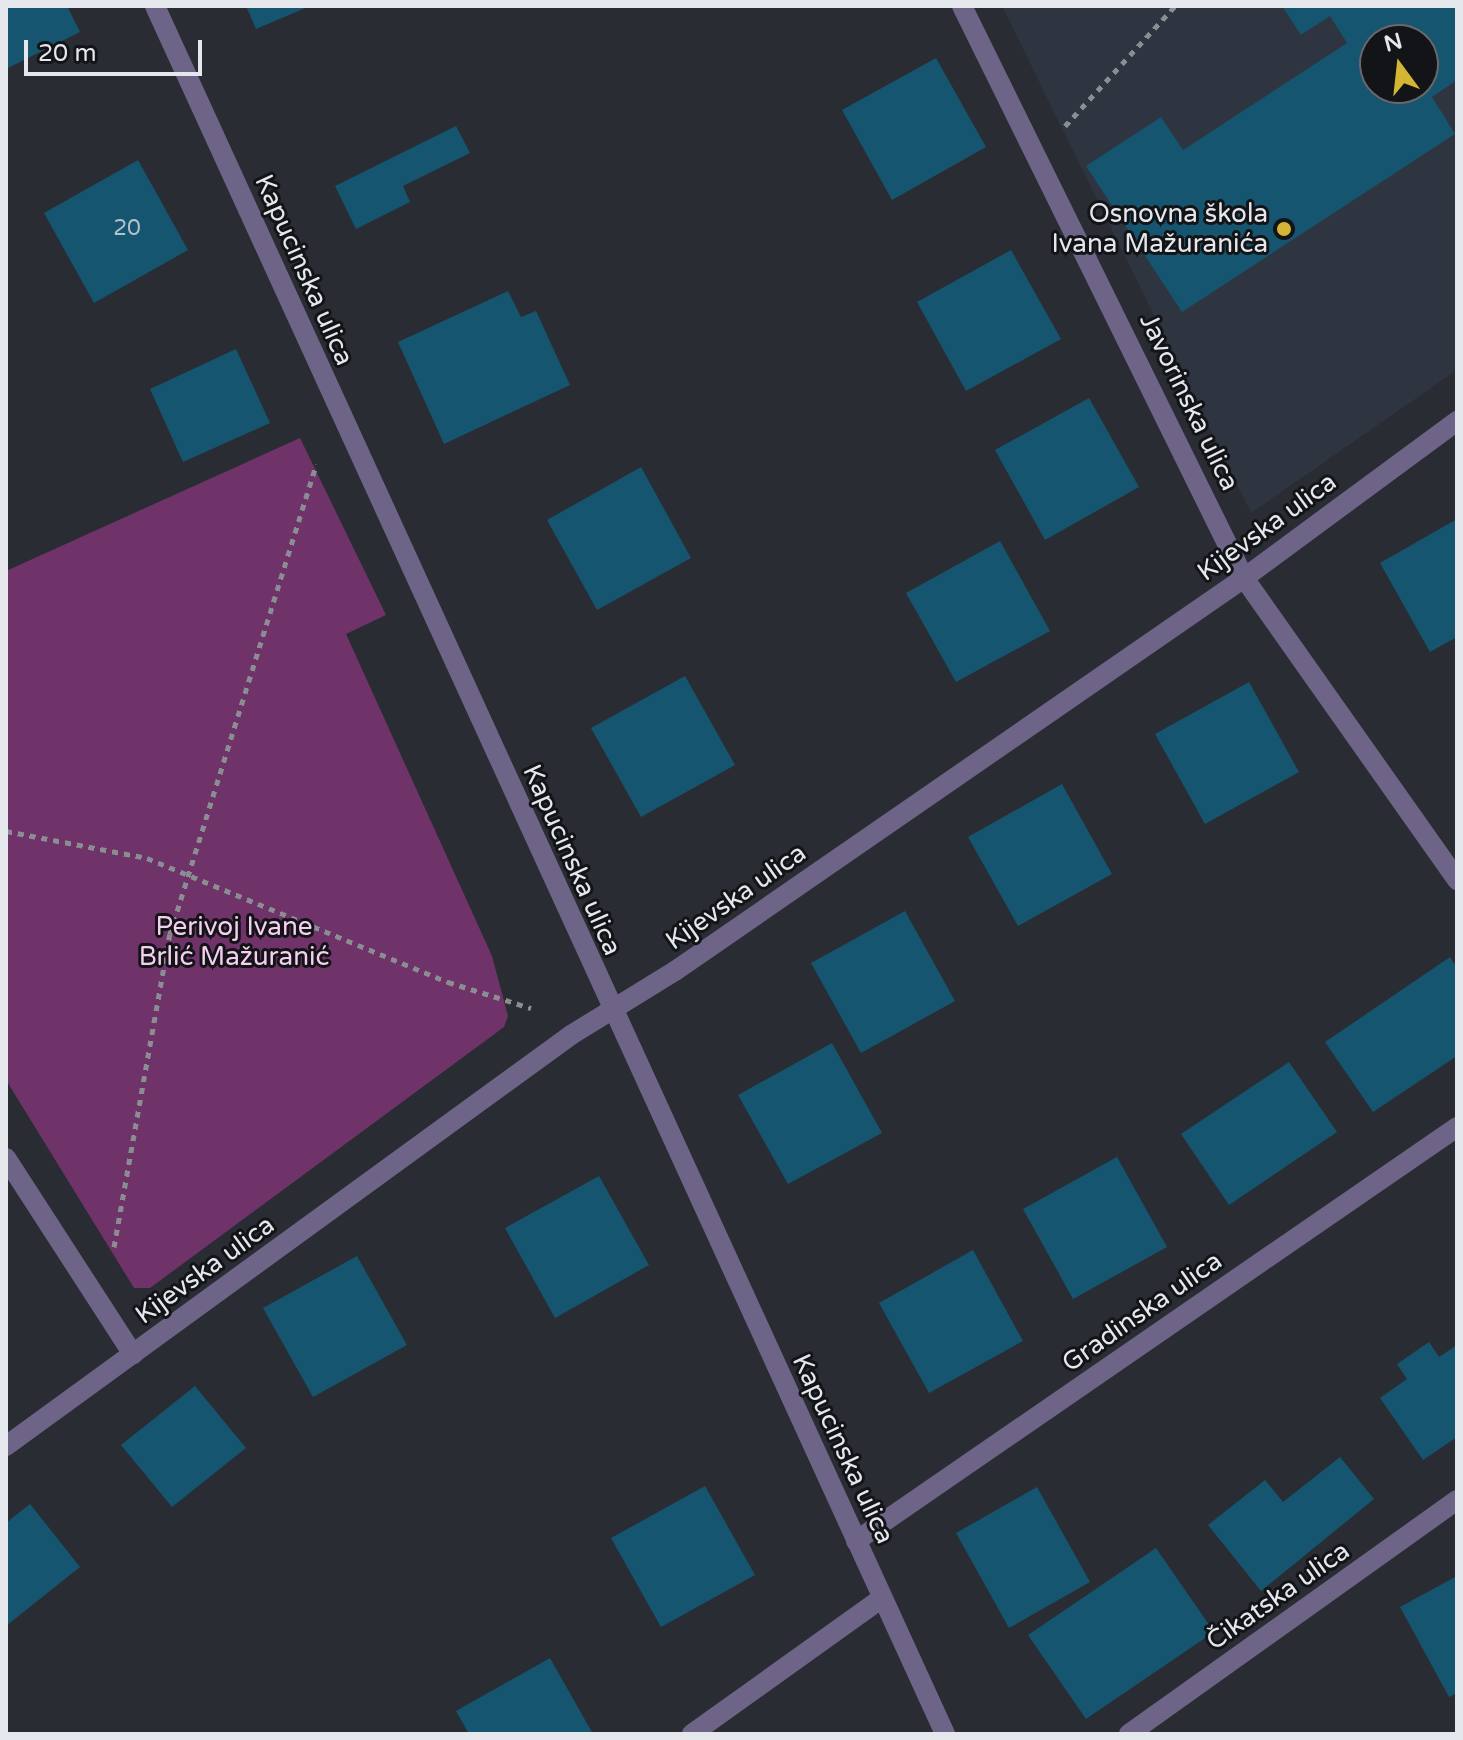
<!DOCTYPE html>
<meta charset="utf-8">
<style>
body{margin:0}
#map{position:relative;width:1463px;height:1740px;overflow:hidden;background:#292c32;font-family:"Varela Round",sans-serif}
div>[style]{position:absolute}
.built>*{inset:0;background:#2e3440}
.green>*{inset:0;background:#703369}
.building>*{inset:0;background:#16556f}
.path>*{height:5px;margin-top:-2.5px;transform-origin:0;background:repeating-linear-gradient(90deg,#8a8d92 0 6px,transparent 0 12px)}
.street>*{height:20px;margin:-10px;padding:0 10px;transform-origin:10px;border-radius:10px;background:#6e6487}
.dots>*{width:22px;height:22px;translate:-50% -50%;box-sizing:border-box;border:4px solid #131417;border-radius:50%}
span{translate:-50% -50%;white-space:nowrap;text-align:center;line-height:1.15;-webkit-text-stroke:6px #131417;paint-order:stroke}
.number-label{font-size:22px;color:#b0c2cc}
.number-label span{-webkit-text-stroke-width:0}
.poi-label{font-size:26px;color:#e4e7eb}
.right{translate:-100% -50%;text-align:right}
.street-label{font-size:26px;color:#e4e7eb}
.park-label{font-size:26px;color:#f6ceef}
.frame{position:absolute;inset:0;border:8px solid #e4e7eb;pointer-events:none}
.north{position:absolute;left:1359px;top:24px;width:80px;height:80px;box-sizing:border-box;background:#131417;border:2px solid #67686c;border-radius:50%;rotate:345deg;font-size:22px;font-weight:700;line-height:32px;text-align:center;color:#e4e7eb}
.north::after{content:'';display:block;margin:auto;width:28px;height:36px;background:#d5b534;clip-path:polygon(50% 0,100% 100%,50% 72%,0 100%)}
.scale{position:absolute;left:24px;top:40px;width:178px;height:36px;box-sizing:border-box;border:4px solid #e4e7eb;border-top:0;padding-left:10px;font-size:24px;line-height:28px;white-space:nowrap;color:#e4e7eb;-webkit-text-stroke:6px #131417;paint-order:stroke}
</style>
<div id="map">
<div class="built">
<div style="clip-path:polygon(evenodd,1002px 6px,1457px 6px,1457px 370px,1251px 513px,1002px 6px,1375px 40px,1423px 40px,1423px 88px,1375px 88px,1375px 40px)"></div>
</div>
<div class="green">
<div style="clip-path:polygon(300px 438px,386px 615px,346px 634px,492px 956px,508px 1016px,504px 1027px,150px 1288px,134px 1288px,6px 1080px,6px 571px)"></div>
</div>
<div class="building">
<div style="clip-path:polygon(6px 6px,67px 6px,80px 32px,6px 69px)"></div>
<div style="clip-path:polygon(246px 6px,310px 6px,256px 29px)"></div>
<div style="clip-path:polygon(evenodd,1282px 6px,1457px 6px,1457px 80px,1432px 97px,1455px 134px,1182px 312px,1086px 166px,1161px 117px,1183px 150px,1347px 43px,1330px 16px,1301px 35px,1282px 6px,1375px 40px,1423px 40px,1423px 88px,1375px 88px,1375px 40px)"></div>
<div style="clip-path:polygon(936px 58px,986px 147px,892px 200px,842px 110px)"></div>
<div style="clip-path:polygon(456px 126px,470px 153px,403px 186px,410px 202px,356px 229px,335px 186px)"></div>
<div style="clip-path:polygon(138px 160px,188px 250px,94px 303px,44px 213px)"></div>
<div style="clip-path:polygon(1011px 250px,1061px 339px,966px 391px,917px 302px)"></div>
<div style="clip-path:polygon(508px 291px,521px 317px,536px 311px,570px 385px,444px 444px,398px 342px)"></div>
<div style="clip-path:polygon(236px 349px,270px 423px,183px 462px,150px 389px)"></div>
<div style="clip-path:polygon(1089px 398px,1139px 487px,1045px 540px,995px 450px)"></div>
<div style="clip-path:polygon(641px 467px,691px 558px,597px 610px,547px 520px)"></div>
<div style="clip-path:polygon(1457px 519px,1457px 637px,1430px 652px,1380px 563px)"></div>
<div style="clip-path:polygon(1000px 541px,1050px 631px,956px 682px,906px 593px)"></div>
<div style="clip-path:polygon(685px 676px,735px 765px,641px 817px,591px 728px)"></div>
<div style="clip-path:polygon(1249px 682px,1299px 772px,1205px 824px,1155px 734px)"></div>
<div style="clip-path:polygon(1062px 784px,1112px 874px,1018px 926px,968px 837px)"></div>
<div style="clip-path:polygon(905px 911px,955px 1001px,861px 1053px,811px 963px)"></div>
<div style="clip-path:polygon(1450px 957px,1457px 968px,1457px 1056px,1373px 1112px,1325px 1042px)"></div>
<div style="clip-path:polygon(832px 1043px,882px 1133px,788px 1184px,738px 1095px)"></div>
<div style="clip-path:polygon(1289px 1062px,1337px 1132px,1229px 1205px,1181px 1134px)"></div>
<div style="clip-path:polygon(1117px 1157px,1167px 1247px,1073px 1299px,1023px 1209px)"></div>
<div style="clip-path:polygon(599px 1176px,649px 1265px,555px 1318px,505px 1228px)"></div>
<div style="clip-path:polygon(973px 1250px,1023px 1341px,929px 1393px,879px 1303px)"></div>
<div style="clip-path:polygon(357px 1256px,407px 1345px,313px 1397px,263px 1308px)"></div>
<div style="clip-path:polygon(1429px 1342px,1439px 1357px,1457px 1345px,1457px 1437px,1423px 1460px,1380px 1398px,1407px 1379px,1397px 1364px)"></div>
<div style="clip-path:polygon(195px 1386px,246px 1448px,172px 1507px,121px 1445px)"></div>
<div style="clip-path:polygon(1340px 1457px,1374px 1499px,1261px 1591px,1208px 1525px,1265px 1480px,1283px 1502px)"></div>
<div style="clip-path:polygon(705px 1486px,755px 1575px,661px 1627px,611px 1538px)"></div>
<div style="clip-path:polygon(1037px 1487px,1090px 1582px,1009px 1628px,956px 1533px)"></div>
<div style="clip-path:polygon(30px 1504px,80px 1567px,6px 1626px,6px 1523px)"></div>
<div style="clip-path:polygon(1156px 1548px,1214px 1632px,1086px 1719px,1028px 1635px)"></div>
<div style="clip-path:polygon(1457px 1576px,1457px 1693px,1449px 1697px,1400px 1607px)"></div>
<div style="clip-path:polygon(550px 1658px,593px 1734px,469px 1734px,456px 1711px)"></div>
</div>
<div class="path">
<div style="left:1065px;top:126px;width:163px;rotate:-47.5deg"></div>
<div style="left:6px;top:831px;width:144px;rotate:10.8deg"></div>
<div style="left:147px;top:858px;width:326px;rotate:22.4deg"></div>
<div style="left:448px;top:982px;width:87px;rotate:17.4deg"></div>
<div style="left:114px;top:1247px;width:318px;rotate:-79.9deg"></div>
<div style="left:170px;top:934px;width:492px;rotate:-72.7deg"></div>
</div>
<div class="street">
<div style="left:155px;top:6px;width:1900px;rotate:65.43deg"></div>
<div style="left:962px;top:6px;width:638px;rotate:63.76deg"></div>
<div style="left:1244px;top:578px;width:370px;rotate:54.8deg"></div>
<div style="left:6px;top:1158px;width:234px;rotate:57.1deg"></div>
<div style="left:6px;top:1446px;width:699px;rotate:-36.03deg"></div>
<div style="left:571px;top:1035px;width:122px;rotate:-31.6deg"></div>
<div style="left:675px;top:971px;width:692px;rotate:-34.63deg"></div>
<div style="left:1244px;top:578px;width:265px;rotate:-36.4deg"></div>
<div style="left:856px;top:1541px;width:730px;rotate:-34.56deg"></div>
<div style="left:692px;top:1734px;width:234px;rotate:-35.6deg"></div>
<div style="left:1129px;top:1734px;width:403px;rotate:-35.5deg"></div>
</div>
<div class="dots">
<div style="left:1284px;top:229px;background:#d5b534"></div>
</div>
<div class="number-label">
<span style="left:127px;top:229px">20</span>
</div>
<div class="poi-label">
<span class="right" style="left:1268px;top:229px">Osnovna škola<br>Ivana Mažuranića</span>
</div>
<div class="street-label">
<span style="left:304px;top:270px;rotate:66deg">Kapucinska ulica</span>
<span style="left:1189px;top:402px;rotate:64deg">Javorinska ulica</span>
<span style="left:1267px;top:527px;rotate:-36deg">Kijevska ulica</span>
<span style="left:572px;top:860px;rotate:66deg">Kapucinska ulica</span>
<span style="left:736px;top:897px;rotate:-35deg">Kijevska ulica</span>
<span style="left:205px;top:1270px;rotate:-36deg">Kijevska ulica</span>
<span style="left:1142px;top:1312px;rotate:-35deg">Gradinska ulica</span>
<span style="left:843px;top:1449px;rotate:65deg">Kapucinska ulica</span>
<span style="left:1278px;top:1596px;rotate:-35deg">Čikatska ulica</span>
</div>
<div class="park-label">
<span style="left:234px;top:942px">Perivoj Ivane<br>Brlić Mažuranić</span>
</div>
<div class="frame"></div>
<div class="north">N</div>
<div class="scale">20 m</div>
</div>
